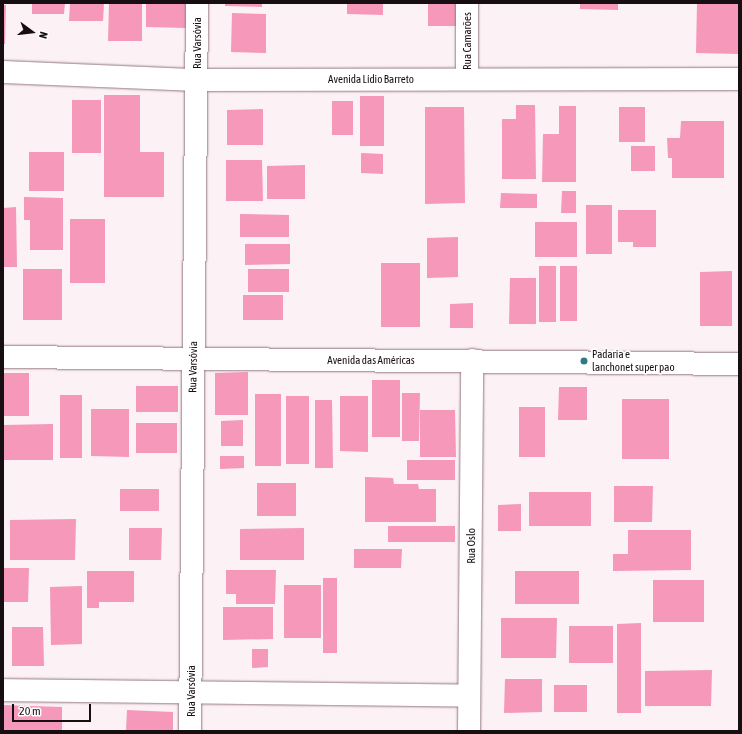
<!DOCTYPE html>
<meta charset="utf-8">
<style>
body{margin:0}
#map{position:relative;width:742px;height:734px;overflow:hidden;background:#fcf1f4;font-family:"Asap Condensed",sans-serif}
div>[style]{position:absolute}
.building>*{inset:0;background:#f598ba}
.roads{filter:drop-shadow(0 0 1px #927981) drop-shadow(0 0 1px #927981)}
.minor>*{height:22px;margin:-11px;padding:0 11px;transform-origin:11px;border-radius:11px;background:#fff}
.dots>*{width:11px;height:11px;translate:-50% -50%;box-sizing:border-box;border:2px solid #fff;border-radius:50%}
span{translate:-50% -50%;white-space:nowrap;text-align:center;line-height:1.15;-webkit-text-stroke:3.5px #fff;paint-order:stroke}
.street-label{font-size:11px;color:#170e11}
.poi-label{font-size:11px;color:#170e11}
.left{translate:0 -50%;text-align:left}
.frame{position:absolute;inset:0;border:4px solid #170e11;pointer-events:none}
.north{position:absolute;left:12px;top:12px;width:40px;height:40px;-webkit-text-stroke:3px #fff;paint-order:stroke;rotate:105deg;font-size:11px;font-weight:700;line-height:16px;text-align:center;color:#170e11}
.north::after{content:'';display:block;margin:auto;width:14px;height:18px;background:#170e11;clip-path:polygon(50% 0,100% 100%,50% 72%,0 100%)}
.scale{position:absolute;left:12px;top:704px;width:79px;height:18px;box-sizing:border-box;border:2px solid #170e11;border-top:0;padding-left:5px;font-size:12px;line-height:14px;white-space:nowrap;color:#170e11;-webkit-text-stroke:3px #fff;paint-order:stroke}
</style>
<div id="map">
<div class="building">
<div style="clip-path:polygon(32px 3px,65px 3px,64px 14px,32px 14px)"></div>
<div style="clip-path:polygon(70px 3px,104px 3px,103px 21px,69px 21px)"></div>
<div style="clip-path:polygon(109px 3px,142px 3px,142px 41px,108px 41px)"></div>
<div style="clip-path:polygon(146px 3px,186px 3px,186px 28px,146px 27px)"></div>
<div style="clip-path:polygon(225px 3px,262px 3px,262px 7px,225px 6px)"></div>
<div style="clip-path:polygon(347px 3px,383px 3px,383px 15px,347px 14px)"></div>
<div style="clip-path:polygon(428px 3px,456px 3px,456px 26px,428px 26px)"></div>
<div style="clip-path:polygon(580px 3px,618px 3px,618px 10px,580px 9px)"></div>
<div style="clip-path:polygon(697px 3px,739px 3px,739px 54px,696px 53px)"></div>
<div style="clip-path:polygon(3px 5px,6px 5px,5px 44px,3px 44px)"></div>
<div style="clip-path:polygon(232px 13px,266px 14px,266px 53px,231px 52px)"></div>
<div style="clip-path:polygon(104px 95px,140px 95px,140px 152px,164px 152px,164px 197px,104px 197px)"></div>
<div style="clip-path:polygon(360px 96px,384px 96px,384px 146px,360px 146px)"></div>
<div style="clip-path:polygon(72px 100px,101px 100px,101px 153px,72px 153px)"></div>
<div style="clip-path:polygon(332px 101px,353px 101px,353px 135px,332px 135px)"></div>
<div style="clip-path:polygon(516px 105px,535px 105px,536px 179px,502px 179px,502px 119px,516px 119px)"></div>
<div style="clip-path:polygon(559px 106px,576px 106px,576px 182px,542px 182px,543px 134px,559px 134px)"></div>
<div style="clip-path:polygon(425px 107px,464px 107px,465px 203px,425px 204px)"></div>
<div style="clip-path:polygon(619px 107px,645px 107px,645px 142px,619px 142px)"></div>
<div style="clip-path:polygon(263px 109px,263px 145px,227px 145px,227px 110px)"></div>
<div style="clip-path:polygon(681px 121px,724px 121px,724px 178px,672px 178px,672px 158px,668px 158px,667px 138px,680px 138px)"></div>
<div style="clip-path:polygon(631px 146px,655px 146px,655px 171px,631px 171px)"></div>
<div style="clip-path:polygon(29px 152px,64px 152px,64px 191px,29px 191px)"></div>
<div style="clip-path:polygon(361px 153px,383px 154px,383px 174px,361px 173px)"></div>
<div style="clip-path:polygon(226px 160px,262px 160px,263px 201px,226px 201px)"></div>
<div style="clip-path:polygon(305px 165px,305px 199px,267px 199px,267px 166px)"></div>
<div style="clip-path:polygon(562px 191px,576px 191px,576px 213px,561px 213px)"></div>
<div style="clip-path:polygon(501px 193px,537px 194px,537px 208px,500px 208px)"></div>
<div style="clip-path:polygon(24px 197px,63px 198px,63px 250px,30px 250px,30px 220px,24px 220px)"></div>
<div style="clip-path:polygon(586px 205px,612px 205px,612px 254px,586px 254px)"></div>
<div style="clip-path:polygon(16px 207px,17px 267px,3px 267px,3px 208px)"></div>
<div style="clip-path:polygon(618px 210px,656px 210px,656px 247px,633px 247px,633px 242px,618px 242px)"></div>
<div style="clip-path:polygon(240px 214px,289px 215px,289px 237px,240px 237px)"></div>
<div style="clip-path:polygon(70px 219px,105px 219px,105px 283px,70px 283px)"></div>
<div style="clip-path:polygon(535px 222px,577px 222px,577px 257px,535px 257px)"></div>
<div style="clip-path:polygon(458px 237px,458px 277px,427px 278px,427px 238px)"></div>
<div style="clip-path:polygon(245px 244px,290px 244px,290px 264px,245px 265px)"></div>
<div style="clip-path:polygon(381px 263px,420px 263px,420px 327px,381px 327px)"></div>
<div style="clip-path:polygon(539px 266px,556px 266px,556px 322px,539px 322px)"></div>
<div style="clip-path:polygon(560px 266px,577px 266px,577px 321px,560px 321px)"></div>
<div style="clip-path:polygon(23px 269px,62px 269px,62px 320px,23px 320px)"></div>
<div style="clip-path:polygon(248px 269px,289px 269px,289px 292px,248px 292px)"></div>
<div style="clip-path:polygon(732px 271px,732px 326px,700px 326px,700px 272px)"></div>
<div style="clip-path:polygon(510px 278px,536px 278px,536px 324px,509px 324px)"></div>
<div style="clip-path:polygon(243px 295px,283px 295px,283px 320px,243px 320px)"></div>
<div style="clip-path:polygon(473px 303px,473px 328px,450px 328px,450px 304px)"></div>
<div style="clip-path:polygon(248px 372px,248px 415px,215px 415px,215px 373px)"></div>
<div style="clip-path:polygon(3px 373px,29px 373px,29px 416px,3px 416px)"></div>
<div style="clip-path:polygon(372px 380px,400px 380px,400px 437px,372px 437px)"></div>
<div style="clip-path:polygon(136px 386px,178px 386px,178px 412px,136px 412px)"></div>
<div style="clip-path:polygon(559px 387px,587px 387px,587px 420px,558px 420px)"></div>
<div style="clip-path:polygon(402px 393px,420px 393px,419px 441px,402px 441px)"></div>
<div style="clip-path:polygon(255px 394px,281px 394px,281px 466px,255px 466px)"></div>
<div style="clip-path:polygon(60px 395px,82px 395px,82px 458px,60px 458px)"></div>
<div style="clip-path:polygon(286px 396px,309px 396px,309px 464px,286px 464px)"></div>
<div style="clip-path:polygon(340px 396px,368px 396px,368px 452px,340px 451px)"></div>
<div style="clip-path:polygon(622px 399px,669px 399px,669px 459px,622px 459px)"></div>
<div style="clip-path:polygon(315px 400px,332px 400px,333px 468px,315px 468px)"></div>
<div style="clip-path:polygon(519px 407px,545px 407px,545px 457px,519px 457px)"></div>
<div style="clip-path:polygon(91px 409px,129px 409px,129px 457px,91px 456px)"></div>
<div style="clip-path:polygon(420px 410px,455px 410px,456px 457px,420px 457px)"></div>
<div style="clip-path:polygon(243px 420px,243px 446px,221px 446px,221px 421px)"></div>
<div style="clip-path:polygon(136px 423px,177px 423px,177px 453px,136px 453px)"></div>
<div style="clip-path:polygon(53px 424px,53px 460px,3px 460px,3px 425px)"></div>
<div style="clip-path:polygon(220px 456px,244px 456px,244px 468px,220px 469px)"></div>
<div style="clip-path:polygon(407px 460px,455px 460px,455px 480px,407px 480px)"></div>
<div style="clip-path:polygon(365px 477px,393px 478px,394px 484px,418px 484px,419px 489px,436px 489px,436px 522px,365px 522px)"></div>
<div style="clip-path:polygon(257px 483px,296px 483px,296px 516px,257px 516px)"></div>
<div style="clip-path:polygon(614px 486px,653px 486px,652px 522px,614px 522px)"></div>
<div style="clip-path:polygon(120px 489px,159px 489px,159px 511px,120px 511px)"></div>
<div style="clip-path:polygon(529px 492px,591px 492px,591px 526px,529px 526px)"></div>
<div style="clip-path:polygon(521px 504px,521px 531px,498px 531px,498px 505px)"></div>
<div style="clip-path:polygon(76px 519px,75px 560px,10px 560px,10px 520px)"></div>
<div style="clip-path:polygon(388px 526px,455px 526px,455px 542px,388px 542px)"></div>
<div style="clip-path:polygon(129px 528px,162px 528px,161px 560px,129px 560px)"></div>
<div style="clip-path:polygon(304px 528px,304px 560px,240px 560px,240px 529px)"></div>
<div style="clip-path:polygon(628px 530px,691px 530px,691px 570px,613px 571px,613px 554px,628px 554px)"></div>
<div style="clip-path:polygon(354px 549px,402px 549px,401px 568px,354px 568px)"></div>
<div style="clip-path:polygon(3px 568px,29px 568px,28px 602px,3px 602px)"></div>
<div style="clip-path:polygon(226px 570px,276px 570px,275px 604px,236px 604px,236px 594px,226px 594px)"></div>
<div style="clip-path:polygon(87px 571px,134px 571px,134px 602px,99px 602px,99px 608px,87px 608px)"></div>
<div style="clip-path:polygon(515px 571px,579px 571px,579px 604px,515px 604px)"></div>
<div style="clip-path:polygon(323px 578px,337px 578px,337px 653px,323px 653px)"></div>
<div style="clip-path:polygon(653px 580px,704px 580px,704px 622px,653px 622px)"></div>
<div style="clip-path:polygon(284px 585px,321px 585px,321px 638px,284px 638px)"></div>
<div style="clip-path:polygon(82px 586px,82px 644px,51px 645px,50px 587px)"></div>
<div style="clip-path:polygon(223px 607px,273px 607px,273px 639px,223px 640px)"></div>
<div style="clip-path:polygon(501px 618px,557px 618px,556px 658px,501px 658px)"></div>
<div style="clip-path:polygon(641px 623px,641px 713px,617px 713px,617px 624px)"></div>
<div style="clip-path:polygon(569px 626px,613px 626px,613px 663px,569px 663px)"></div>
<div style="clip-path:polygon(12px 627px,43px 627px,44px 666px,12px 666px)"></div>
<div style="clip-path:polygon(252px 649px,268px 649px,268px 667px,252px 668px)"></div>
<div style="clip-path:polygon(712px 670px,711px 706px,645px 706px,645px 671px)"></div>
<div style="clip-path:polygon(505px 679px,542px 679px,542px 712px,504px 713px)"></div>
<div style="clip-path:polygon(554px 685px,587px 685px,587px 712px,554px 712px)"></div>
<div style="clip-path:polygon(3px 705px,62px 707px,62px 731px,3px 731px)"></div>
<div style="clip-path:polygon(127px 710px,173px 712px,173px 731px,126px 731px)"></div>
</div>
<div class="roads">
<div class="minor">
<div style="left:3px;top:72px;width:194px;rotate:2.4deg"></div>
<div style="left:197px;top:80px;width:542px;rotate:-0.11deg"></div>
<div style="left:467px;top:79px;width:76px;rotate:-90deg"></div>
<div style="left:3px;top:357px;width:736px;rotate:0.54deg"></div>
<div style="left:3px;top:690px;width:466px;rotate:0.7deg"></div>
<div style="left:190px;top:731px;width:728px;rotate:-89.45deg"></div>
<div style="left:469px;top:731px;width:371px;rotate:-89.5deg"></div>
</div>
</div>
<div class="dots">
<div style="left:584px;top:361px;background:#337b83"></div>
</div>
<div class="street-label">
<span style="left:467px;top:41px;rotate:-90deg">Rua Camarões</span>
<span style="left:197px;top:43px;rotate:-90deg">Rua Varsóvia</span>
<span style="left:371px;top:79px">Avenida Lídio Barreto</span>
<span style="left:371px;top:360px">Avenida das Américas</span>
<span style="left:193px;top:367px;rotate:-89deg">Rua Varsóvia</span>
<span style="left:471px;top:546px;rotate:-90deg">Rua Oslo</span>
<span style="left:191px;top:691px;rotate:-90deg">Rua Varsóvia</span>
</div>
<div class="poi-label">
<span class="left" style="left:592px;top:361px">Padaria e<br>lanchonet super pao</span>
</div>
<div class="frame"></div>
<div class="north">N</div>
<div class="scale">20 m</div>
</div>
